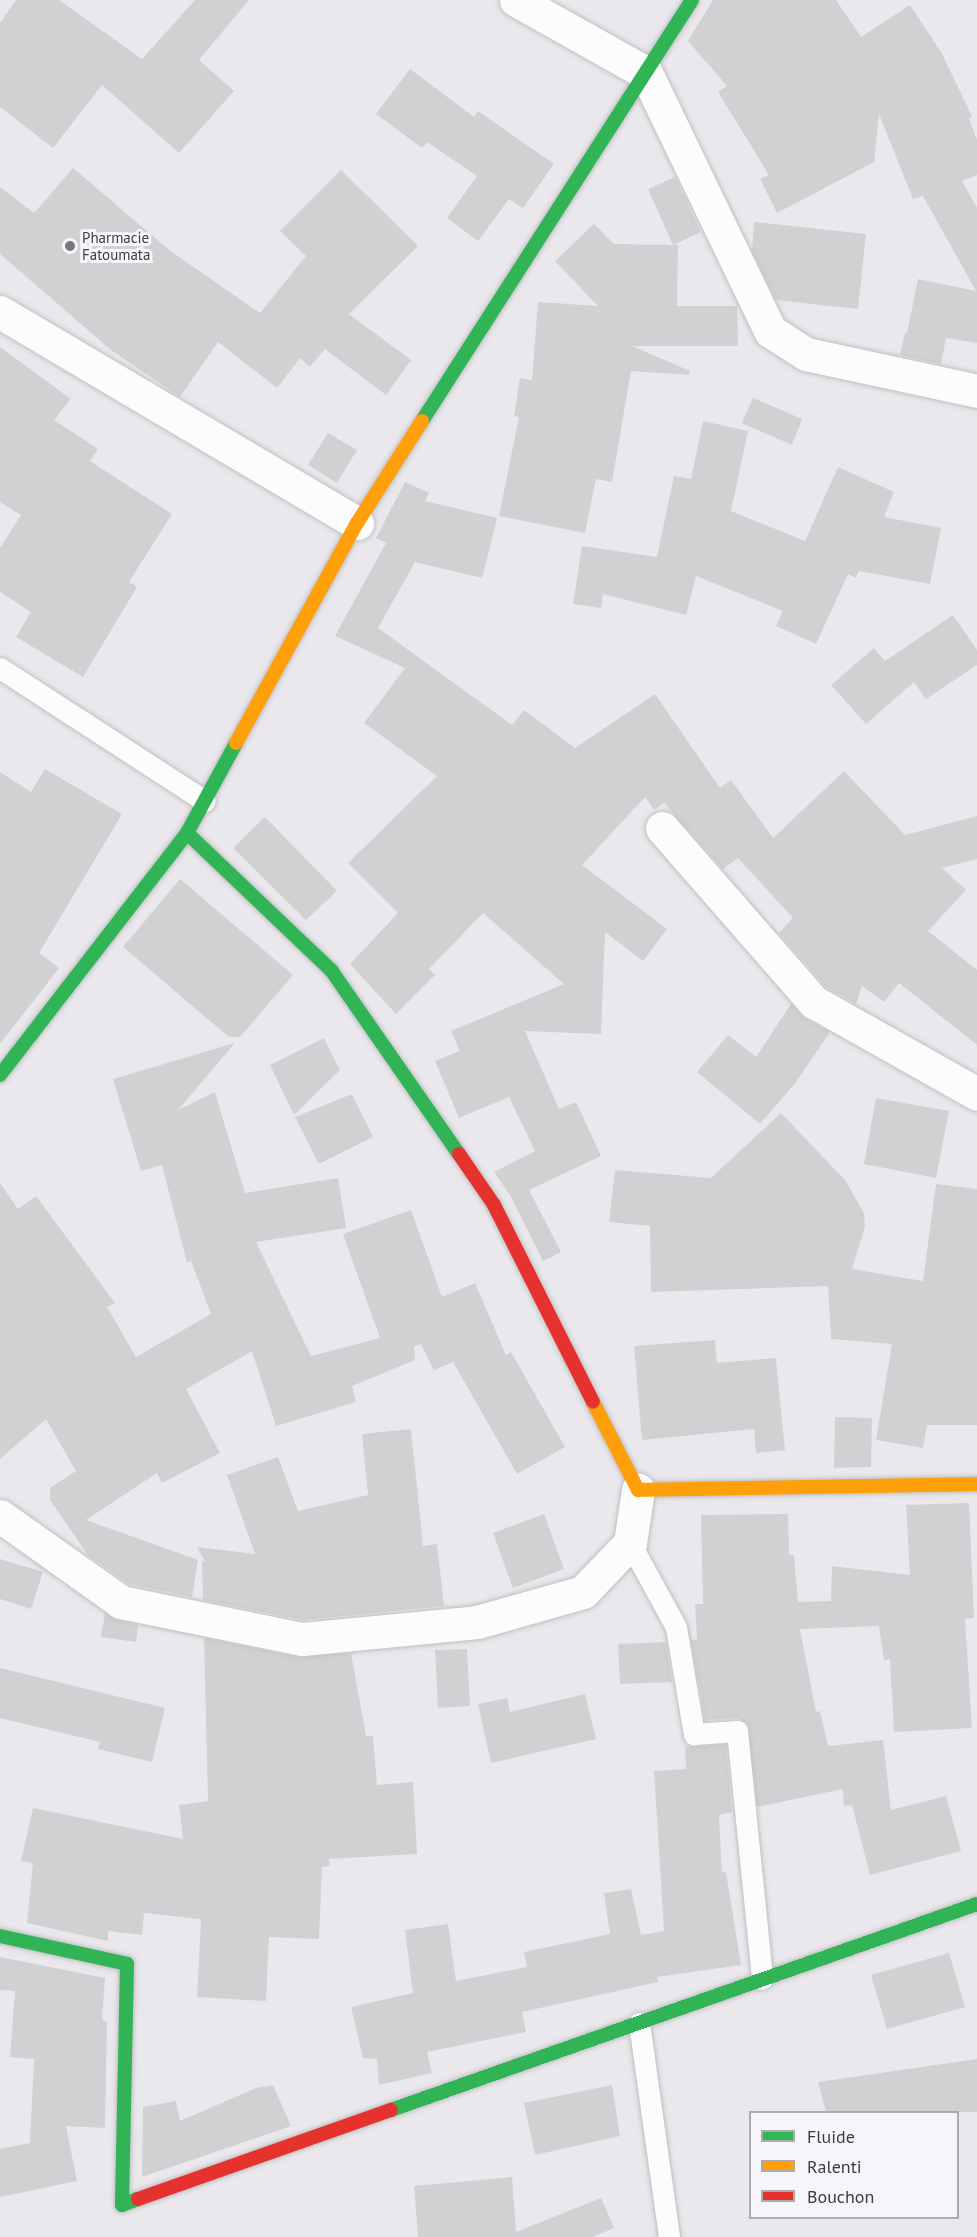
<!DOCTYPE html>
<style>
body{margin:0}
#map{position:relative;width:977px;height:2237px;overflow:hidden;background:#eae8ec;font-family:"PT Sans",sans-serif}
div>[style]{position:absolute}
.building>*{inset:0;background:#d1d1d3}
.roads{filter:drop-shadow(0 0 2px #c0bfc2) drop-shadow(0 0 2px #c0bfc2)}
.lane>*{height:21px;margin:-10.5px;padding:0 10.5px;transform-origin:10.5px;border-radius:10.5px;background:#fcfcfc}
.street>*{height:33px;margin:-16.5px;padding:0 16.5px;transform-origin:16.5px;border-radius:16.5px;background:#fcfcfc}
.fast>*{height:14px;margin:-7px;padding:0 7px;transform-origin:7px;border-radius:7px;background:#30b455}
.slow>*{height:14px;margin:-7px;padding:0 7px;transform-origin:7px;border-radius:7px;background:#ff9f0a}
.jam>*{height:14px;margin:-7px;padding:0 7px;transform-origin:7px;border-radius:7px;background:#e5322d}
.dots>*{width:16px;height:16px;translate:-50% -50%;box-sizing:border-box;border:3px solid #f6f5fa;border-radius:50%}
span{translate:-50% -50%;white-space:nowrap;text-align:center;line-height:1.15;-webkit-text-stroke:6px #f6f5fa;paint-order:stroke}
.poi-label{font-size:15px;color:#3c3c3e}
.left{translate:0 -50%;text-align:left}
.legend{position:absolute;left:749px;top:2111px;width:210px;height:108px;box-sizing:border-box;background:#f6f5fa;border:2px solid #acabaf;margin:0;padding:8px 10px;list-style:none;font-size:18px;color:#3c3c3e}
.legend li{display:flex;align-items:center;gap:12px;height:30px}
.legend b{width:30px;border:2px solid #acabaf}
</style>
<div id="map">
<div class="building">
<div style="clip-path:polygon(16px 0,59px 0,142px 59px,195px 0,249px 0,199px 60px,234px 91px,179px 153px,102px 85px,53px 148px,0 107px,0 23px)"></div>
<div style="clip-path:polygon(713px 0,836px 0,861px 37px,910px 5px,941px 52px,972px 116px,969px 118px,977px 140px,977px 175px,962px 181px,977px 208px,977px 343px,946px 338px,941px 364px,900px 355px,905px 333px,907px 333px,918px 279px,976px 291px,923px 196px,913px 199px,879px 114px,874px 162px,777px 213px,760px 179px,769px 175px,718px 92px,727px 86px,688px 41px)"></div>
<div style="clip-path:polygon(410px 69px,474px 117px,478px 111px,554px 164px,523px 208px,509px 199px,478px 241px,447px 218px,477px 176px,427px 142px,422px 148px,376px 114px)"></div>
<div style="clip-path:polygon(73px 168px,169px 250px,260px 313px,306px 256px,280px 231px,341px 170px,418px 246px,349px 314px,411px 360px,386px 395px,325px 349px,310px 367px,300px 358px,277px 388px,218px 342px,180px 397px,111px 350px,0 254px,0 187px,34px 213px)"></div>
<div style="clip-path:polygon(675px 177px,701px 232px,673px 245px,648px 189px)"></div>
<div style="clip-path:polygon(754px 222px,866px 234px,858px 309px,776px 300px,752px 251px)"></div>
<div style="clip-path:polygon(594px 224px,614px 244px,678px 245px,677px 306px,737px 306px,738px 346px,632px 346px,690px 371px,689px 375px,631px 371px,612px 482px,596px 479px,585px 533px,499px 516px,519px 417px,514px 416px,520px 378px,532px 380px,538px 302px,598px 306px,555px 261px)"></div>
<div style="clip-path:polygon(0 347px,71px 399px,54px 420px,98px 449px,90px 461px,172px 514px,129px 582px,137px 587px,83px 677px,16px 637px,31px 612px,0 592px,0 548px,21px 515px,0 502px)"></div>
<div style="clip-path:polygon(753px 398px,802px 419px,792px 445px,742px 423px)"></div>
<div style="clip-path:polygon(703px 421px,748px 431px,731px 511px,805px 541px,838px 467px,894px 492px,884px 517px,941px 528px,930px 584px,859px 571px,856px 578px,848px 574px,816px 644px,776px 626px,783px 611px,696px 576px,686px 615px,603px 594px,601px 608px,573px 604px,582px 546px,657px 557px,674px 476px,691px 479px)"></div>
<div style="clip-path:polygon(328px 433px,357px 450px,337px 483px,308px 465px)"></div>
<div style="clip-path:polygon(405px 482px,429px 493px,425px 501px,497px 518px,482px 578px,415px 562px,378px 628px,512px 725px,524px 710px,575px 748px,655px 694px,720px 788px,731px 780px,773px 838px,844px 771px,905px 835px,977px 816px,977px 859px,942px 868px,966px 890px,928px 931px,977px 970px,977px 1045px,899px 983px,884px 1002px,862px 986px,856px 1004px,826px 987px,779px 933px,793px 918px,738px 858px,723px 869px,664px 803px,654px 810px,645px 797px,582px 865px,667px 929px,643px 961px,605px 932px,601px 1034px,525px 1031px,559px 1109px,576px 1102px,601px 1156px,529px 1190px,561px 1252px,543px 1261px,511px 1197px,494px 1172px,535px 1151px,509px 1097px,459px 1118px,435px 1061px,460px 1051px,451px 1031px,564px 984px,483px 913px,429px 969px,435px 975px,396px 1014px,350px 964px,398px 913px,348px 863px,437px 776px,364px 723px,405px 668px,335px 636px,386px 543px,376px 538px)"></div>
<div style="clip-path:polygon(953px 615px,977px 650px,977px 665px,926px 699px,914px 682px,866px 724px,831px 685px,874px 648px,885px 661px)"></div>
<div style="clip-path:polygon(45px 769px,122px 814px,39px 953px,59px 968px,0 1044px,0 772px,31px 792px)"></div>
<div style="clip-path:polygon(265px 817px,337px 891px,306px 920px,233px 848px)"></div>
<div style="clip-path:polygon(180px 879px,293px 975px,240px 1037px,229px 1037px,123px 947px)"></div>
<div style="clip-path:polygon(791px 1004px,804px 1018px,830px 1032px,796px 1082px,760px 1124px,697px 1072px,728px 1035px,756px 1057px)"></div>
<div style="clip-path:polygon(324px 1038px,340px 1070px,294px 1115px,270px 1065px)"></div>
<div style="clip-path:polygon(235px 1043px,178px 1110px,215px 1092px,245px 1193px,338px 1178px,346px 1228px,256px 1242px,311px 1356px,380px 1338px,343px 1234px,411px 1210px,442px 1297px,475px 1283px,506px 1355px,511px 1352px,565px 1447px,517px 1474px,453px 1362px,434px 1370px,421px 1344px,414px 1346px,415px 1360px,352px 1386px,356px 1402px,276px 1426px,252px 1351px,186px 1389px,220px 1453px,162px 1483px,157px 1473px,86px 1520px,198px 1560px,192px 1597px,129px 1584px,88px 1555px,50px 1500px,50px 1488px,76px 1471px,46px 1419px,0 1459px,0 1183px,18px 1209px,36px 1196px,115px 1303px,107px 1307px,136px 1357px,211px 1314px,191px 1261px,187px 1263px,162px 1165px,141px 1171px,113px 1079px)"></div>
<div style="clip-path:polygon(352px 1094px,373px 1137px,319px 1164px,295px 1117px)"></div>
<div style="clip-path:polygon(876px 1098px,949px 1111px,936px 1178px,864px 1164px)"></div>
<div style="clip-path:polygon(781px 1113px,845px 1180px,864px 1213px,865px 1227px,852px 1269px,923px 1281px,936px 1184px,977px 1189px,977px 1425px,927px 1425px,923px 1448px,876px 1440px,892px 1344px,831px 1339px,828px 1286px,651px 1292px,650px 1226px,609px 1222px,615px 1170px,711px 1178px)"></div>
<div style="clip-path:polygon(715px 1340px,717px 1363px,776px 1358px,785px 1450px,756px 1453px,754px 1429px,642px 1440px,634px 1346px)"></div>
<div style="clip-path:polygon(835px 1417px,872px 1418px,871px 1467px,834px 1468px)"></div>
<div style="clip-path:polygon(411px 1429px,423px 1546px,437px 1544px,444px 1606px,303px 1620px,203px 1600px,202px 1561px,205px 1562px,197px 1547px,255px 1554px,227px 1475px,278px 1457px,298px 1511px,368px 1495px,362px 1434px)"></div>
<div style="clip-path:polygon(969px 1503px,974px 1618px,965px 1619px,972px 1728px,894px 1732px,890px 1659px,884px 1660px,879px 1626px,800px 1629px,816px 1712px,820px 1711px,828px 1746px,883px 1740px,891px 1810px,946px 1796px,961px 1851px,870px 1875px,852px 1805px,844px 1806px,843px 1789px,757px 1807px,748px 1724px,737px 1718px,705px 1720px,691px 1640px,697px 1640px,695px 1604px,703px 1604px,701px 1515px,788px 1514px,789px 1555px,794px 1555px,798px 1602px,831px 1601px,832px 1566px,910px 1575px,906px 1505px)"></div>
<div style="clip-path:polygon(544px 1514px,564px 1569px,513px 1588px,493px 1533px)"></div>
<div style="clip-path:polygon(0 1559px,43px 1572px,31px 1609px,0 1599px)"></div>
<div style="clip-path:polygon(105px 1613px,117px 1620px,138px 1625px,136px 1642px,101px 1637px)"></div>
<div style="clip-path:polygon(204px 1638px,299px 1657px,351px 1653px,366px 1736px,373px 1736px,377px 1785px,413px 1782px,417px 1854px,329px 1859px,330px 1866px,322px 1867px,319px 1939px,269px 1937px,266px 2001px,197px 1997px,201px 1919px,144px 1913px,142px 1935px,108px 1931px,108px 1941px,27px 1923px,33px 1863px,21px 1861px,33px 1808px,183px 1839px,179px 1805px,208px 1801px)"></div>
<div style="clip-path:polygon(666px 1642px,672px 1682px,620px 1684px,618px 1644px)"></div>
<div style="clip-path:polygon(467px 1649px,470px 1706px,438px 1708px,435px 1650px)"></div>
<div style="clip-path:polygon(0 1668px,165px 1708px,152px 1762px,98px 1749px,100px 1742px,0 1718px)"></div>
<div style="clip-path:polygon(585px 1694px,596px 1739px,491px 1763px,478px 1704px,507px 1698px,510px 1712px)"></div>
<div style="clip-path:polygon(726px 1745px,732px 1812px,719px 1815px,722px 1873px,726px 1872px,741px 1965px,657px 1977px,658px 1982px,522px 2012px,526px 2032px,427px 2052px,432px 2073px,379px 2085px,377px 2059px,363px 2058px,351px 2007px,413px 1993px,405px 1930px,448px 1924px,456px 1981px,527px 1967px,524px 1952px,610px 1934px,604px 1893px,631px 1889px,641px 1935px,664px 1931px,654px 1771px,686px 1769px,685px 1747px)"></div>
<div style="clip-path:polygon(949px 1953px,965px 2007px,887px 2029px,871px 1975px)"></div>
<div style="clip-path:polygon(0 1957px,105px 1978px,102px 2020px,107px 2021px,105px 2128px,66px 2126px,77px 2181px,0 2197px,0 2149px,30px 2143px,34px 2059px,10px 2057px,15px 1991px,0 1990px)"></div>
<div style="clip-path:polygon(977px 2059px,977px 2112px,826px 2112px,818px 2082px)"></div>
<div style="clip-path:polygon(273px 2085px,291px 2126px,142px 2177px,143px 2107px,176px 2101px,180px 2121px,256px 2088px)"></div>
<div style="clip-path:polygon(612px 2085px,620px 2136px,535px 2155px,524px 2103px)"></div>
<div style="clip-path:polygon(512px 2177px,516px 2232px,601px 2198px,614px 2228px,593px 2237px,418px 2237px,414px 2186px)"></div>
</div>
<div class="roads">
<div class="lane">
<div style="left:0;top:668px;width:244px;rotate:33deg"></div>
<div style="left:630px;top:1543px;width:96px;rotate:61.3deg"></div>
<div style="left:676px;top:1627px;width:109px;rotate:80.5deg"></div>
<div style="left:694px;top:1734px;width:43px;rotate:-4deg"></div>
<div style="left:737px;top:1731px;width:249px;rotate:84.2deg"></div>
<div style="left:639px;top:2023px;width:216px;rotate:82deg"></div>
</div>
<div class="street">
<div style="left:516px;top:0;width:149px;rotate:29.3deg"></div>
<div style="left:646px;top:73px;width:286px;rotate:64.3deg"></div>
<div style="left:770px;top:331px;width:43px;rotate:32.6deg"></div>
<div style="left:806px;top:354px;width:175px;rotate:12.2deg"></div>
<div style="left:0;top:312px;width:415px;rotate:30.6deg"></div>
<div style="left:662px;top:828px;width:231px;rotate:48.9deg"></div>
<div style="left:814px;top:1002px;width:187px;rotate:29.4deg"></div>
<div style="left:0;top:1516px;width:148px;rotate:35.4deg"></div>
<div style="left:121px;top:1602px;width:185px;rotate:11.6deg"></div>
<div style="left:302px;top:1639px;width:176px;rotate:-5.5deg"></div>
<div style="left:477px;top:1622px;width:110px;rotate:-15.8deg"></div>
<div style="left:583px;top:1592px;width:68px;rotate:-46.2deg"></div>
<div style="left:630px;top:1543px;width:54px;rotate:-81.4deg"></div>
</div>
<div class="fast">
<div style="left:422px;top:421px;width:500px;rotate:-57.33deg"></div>
<div style="left:187px;top:833px;width:199px;rotate:43.6deg"></div>
<div style="left:331px;top:970px;width:224px;rotate:55.2deg"></div>
<div style="left:0;top:1075px;width:306px;rotate:-52.3deg"></div>
<div style="left:187px;top:833px;width:102px;rotate:-61.4deg"></div>
<div style="left:0;top:1936px;width:130px;rotate:12.4deg"></div>
<div style="left:127px;top:1964px;width:241px;rotate:91.2deg"></div>
<div style="left:122px;top:2205px;width:17px;rotate:-21deg"></div>
<div style="left:391px;top:2110px;width:621px;rotate:-19.37deg"></div>
</div>
<div class="slow">
<div style="left:236px;top:743px;width:251px;rotate:-61.2deg"></div>
<div style="left:357px;top:523px;width:121px;rotate:-57.5deg"></div>
<div style="left:593px;top:1402px;width:99px;rotate:62.9deg"></div>
<div style="left:638px;top:1490px;width:339px;rotate:-1deg"></div>
</div>
<div class="jam">
<div style="left:459px;top:1154px;width:62px;rotate:55.5deg"></div>
<div style="left:494px;top:1205px;width:220px;rotate:63.3deg"></div>
<div style="left:138px;top:2199px;width:268px;rotate:-19.4deg"></div>
</div>
</div>
<div class="dots">
<div style="left:70px;top:246px;background:#79787b"></div>
</div>
<div class="poi-label">
<span class="left" style="left:82px;top:246px">Pharmacie<br>Fatoumata</span>
</div>
<ul class="legend">
<li><b style="height:8px;background:#30b455"></b>Fluide</li>
<li><b style="height:8px;background:#ff9f0a"></b>Ralenti</li>
<li><b style="height:8px;background:#e5322d"></b>Bouchon</li>
</ul>
</div>
